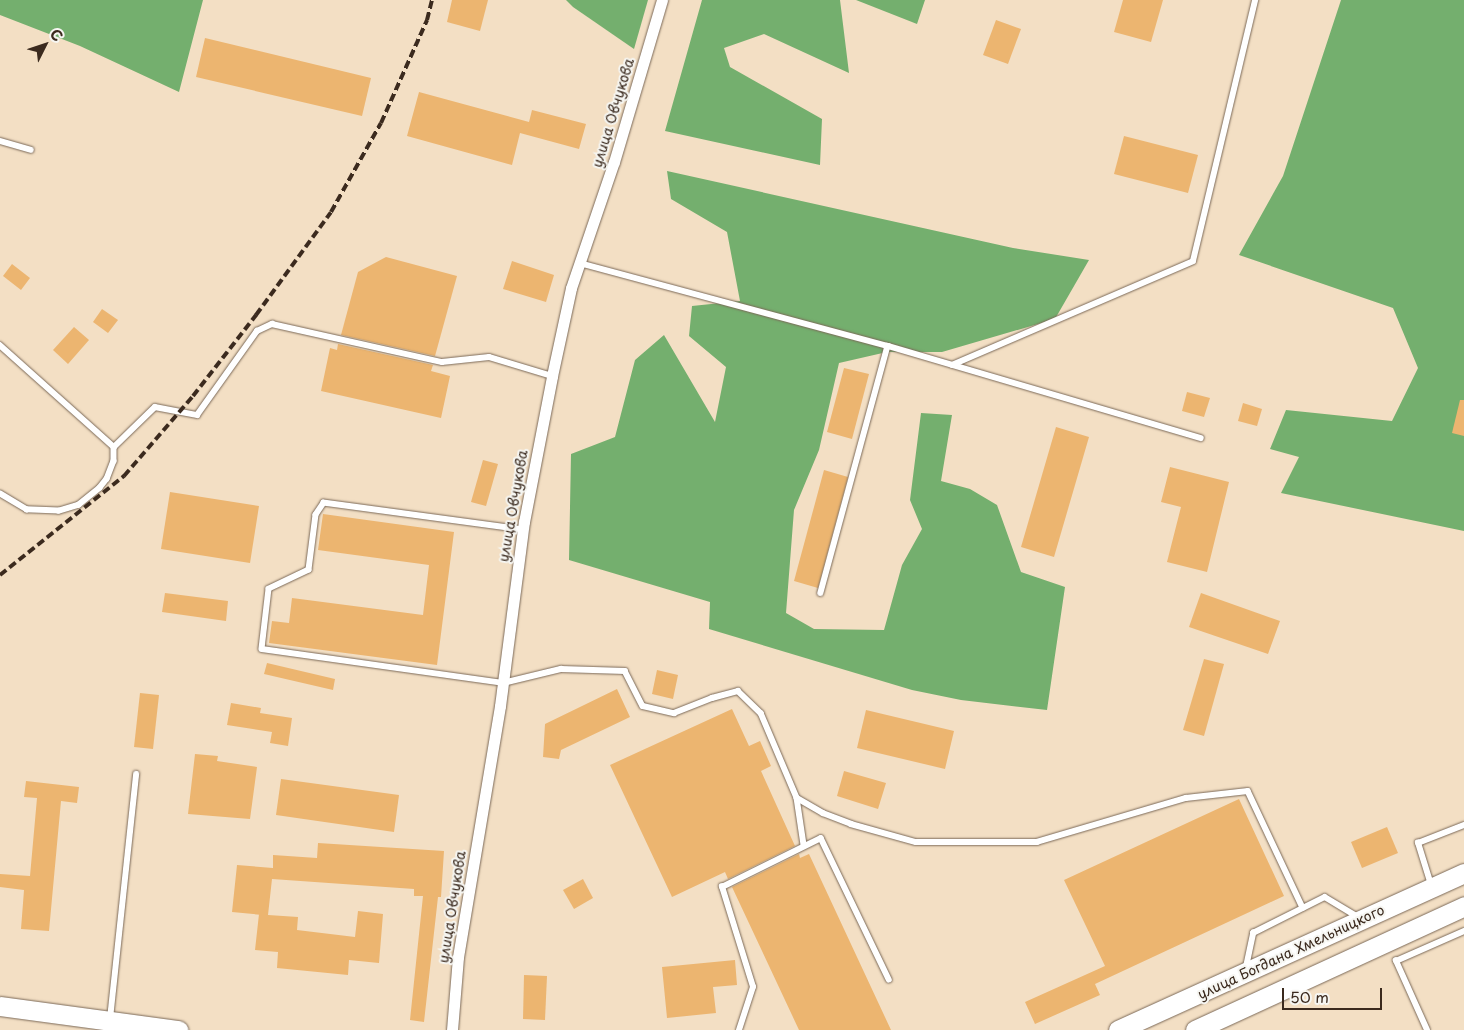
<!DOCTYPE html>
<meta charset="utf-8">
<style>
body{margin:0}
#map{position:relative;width:1464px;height:1030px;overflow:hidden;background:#f3dfc4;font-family:"Playpen Sans",sans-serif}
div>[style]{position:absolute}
.forest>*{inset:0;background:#74af6e}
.building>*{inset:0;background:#ecb570}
.roads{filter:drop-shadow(0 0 1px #7b6958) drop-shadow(0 0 1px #7b6958)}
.service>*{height:5.5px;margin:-2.75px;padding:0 2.75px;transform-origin:2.75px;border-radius:2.75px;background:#fff}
.minor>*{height:11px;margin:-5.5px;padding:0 5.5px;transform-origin:5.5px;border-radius:5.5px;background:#fff}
.trunk>*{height:19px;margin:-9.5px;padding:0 9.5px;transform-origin:9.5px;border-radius:9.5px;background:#fff}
.rail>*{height:4px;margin-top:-2px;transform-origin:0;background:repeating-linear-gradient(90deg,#3b2a1e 0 8px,transparent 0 12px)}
span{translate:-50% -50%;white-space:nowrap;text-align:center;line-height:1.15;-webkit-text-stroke:4px #f6f6f2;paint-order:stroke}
.street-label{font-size:14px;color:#3b2a1e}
.north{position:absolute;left:20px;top:20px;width:50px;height:50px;-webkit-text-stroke:4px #f6f6f2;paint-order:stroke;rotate:49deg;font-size:14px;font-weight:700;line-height:20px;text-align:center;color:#3b2a1e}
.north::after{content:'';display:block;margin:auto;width:18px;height:22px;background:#3b2a1e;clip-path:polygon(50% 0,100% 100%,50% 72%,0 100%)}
.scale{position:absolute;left:1282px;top:988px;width:100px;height:22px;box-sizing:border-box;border:2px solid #3b2a1e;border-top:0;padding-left:6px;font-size:15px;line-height:18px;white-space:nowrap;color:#3b2a1e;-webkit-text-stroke:4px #f6f6f2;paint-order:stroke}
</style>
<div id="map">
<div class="forest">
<div style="clip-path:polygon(0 0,203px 0,179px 92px,80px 46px,0 15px)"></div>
<div style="clip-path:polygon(566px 0,648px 0,634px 49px,573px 7px)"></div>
<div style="clip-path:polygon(702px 0,840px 0,849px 73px,764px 34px,724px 48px,730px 67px,822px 119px,820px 165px,665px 131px)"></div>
<div style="clip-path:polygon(856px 0,925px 0,917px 24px)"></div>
<div style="clip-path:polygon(1341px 0,1464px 0,1464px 531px,1281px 493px,1299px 457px,1270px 449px,1286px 410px,1392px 421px,1418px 368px,1393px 308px,1239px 255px,1283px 176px)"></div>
<div style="clip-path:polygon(667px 171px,1013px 248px,1089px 260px,1055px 319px,942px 352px,887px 352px,839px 363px,819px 450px,794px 510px,786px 613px,814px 629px,884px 630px,902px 565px,922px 529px,910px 500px,921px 413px,952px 415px,941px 481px,970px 489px,997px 505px,1021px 572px,1065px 587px,1047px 710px,961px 700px,912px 690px,709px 629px,710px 602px,569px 560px,571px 454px,615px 437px,635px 360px,664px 335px,715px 422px,726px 367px,689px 336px,692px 306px,740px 301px,727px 232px,671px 199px)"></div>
</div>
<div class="building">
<div style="clip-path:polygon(452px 0,488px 0,480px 31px,447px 22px)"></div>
<div style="clip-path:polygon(1123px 0,1163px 0,1151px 42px,1114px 32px)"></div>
<div style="clip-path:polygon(996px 20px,1021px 29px,1008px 64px,983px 55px)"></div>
<div style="clip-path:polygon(205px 38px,371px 78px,362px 116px,196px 77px)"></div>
<div style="clip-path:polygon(419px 92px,529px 122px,532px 110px,586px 124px,579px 149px,520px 133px,512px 165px,407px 136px)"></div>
<div style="clip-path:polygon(1124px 136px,1198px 155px,1188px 193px,1114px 174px)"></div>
<div style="clip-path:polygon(386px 257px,457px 276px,435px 356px,341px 335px,358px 272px)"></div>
<div style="clip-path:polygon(512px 261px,554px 275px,546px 302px,503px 289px)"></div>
<div style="clip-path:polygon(12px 264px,30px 278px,21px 290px,3px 276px)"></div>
<div style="clip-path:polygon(102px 309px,118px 320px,108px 333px,93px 322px)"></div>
<div style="clip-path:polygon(74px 327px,89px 340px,68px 364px,53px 350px)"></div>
<div style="clip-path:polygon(338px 344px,433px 365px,431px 371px,450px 376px,441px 418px,321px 391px,330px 348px,337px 350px)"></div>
<div style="clip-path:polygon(844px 368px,869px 374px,852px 439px,827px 432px)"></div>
<div style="clip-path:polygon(1187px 392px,1210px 398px,1204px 417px,1182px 411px)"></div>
<div style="clip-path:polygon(1460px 400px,1464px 400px,1464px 436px,1452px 433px)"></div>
<div style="clip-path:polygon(1243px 403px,1262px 409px,1257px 426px,1238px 421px)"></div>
<div style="clip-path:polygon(1056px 427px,1089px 437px,1054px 557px,1021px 547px)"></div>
<div style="clip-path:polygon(483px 460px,498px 464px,486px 506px,471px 502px)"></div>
<div style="clip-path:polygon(1170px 467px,1229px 482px,1207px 572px,1167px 562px,1181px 507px,1161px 502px)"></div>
<div style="clip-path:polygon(824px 470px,848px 477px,818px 588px,794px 581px)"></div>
<div style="clip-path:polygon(170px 492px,259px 506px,250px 563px,161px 549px)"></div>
<div style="clip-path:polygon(323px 514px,454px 532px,437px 665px,269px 643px,272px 621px,289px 623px,292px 598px,423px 615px,429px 565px,318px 550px)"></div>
<div style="clip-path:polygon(165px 593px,228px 601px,226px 621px,162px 612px)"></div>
<div style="clip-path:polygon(1201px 593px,1280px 621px,1268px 654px,1189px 627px)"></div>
<div style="clip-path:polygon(1204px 659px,1224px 664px,1204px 736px,1183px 730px)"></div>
<div style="clip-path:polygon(267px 663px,335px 679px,333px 690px,264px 674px)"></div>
<div style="clip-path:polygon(657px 670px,678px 675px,673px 699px,652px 694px)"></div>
<div style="clip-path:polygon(617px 689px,630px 717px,561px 750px,559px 759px,543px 757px,545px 724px)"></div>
<div style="clip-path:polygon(140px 693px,159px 695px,153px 749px,134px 747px)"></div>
<div style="clip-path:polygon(231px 703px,261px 708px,260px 713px,292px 718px,288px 746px,270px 743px,272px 732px,227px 725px)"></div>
<div style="clip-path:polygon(732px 709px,749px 746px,760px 741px,771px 766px,761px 771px,795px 846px,728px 879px,725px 872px,672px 897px,610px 765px)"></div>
<div style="clip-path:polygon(866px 710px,954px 731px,945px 769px,857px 748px)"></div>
<div style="clip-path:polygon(195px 754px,218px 756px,217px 761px,257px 767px,250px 819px,188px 814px)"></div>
<div style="clip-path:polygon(844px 771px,886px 783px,878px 809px,837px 796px)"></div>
<div style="clip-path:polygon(281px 779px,399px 795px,394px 832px,276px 815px)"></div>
<div style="clip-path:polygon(26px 781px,79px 787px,77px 803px,61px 801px,49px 931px,21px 929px,24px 890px,0 887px,0 874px,30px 876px,37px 798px,24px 797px)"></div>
<div style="clip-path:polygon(1239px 799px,1284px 896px,1095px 984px,1100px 995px,1035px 1024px,1025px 1002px,1105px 966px,1064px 880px)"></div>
<div style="clip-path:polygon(1387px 827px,1398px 853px,1362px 868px,1351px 842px)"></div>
<div style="clip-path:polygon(318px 843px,444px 851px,441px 897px,438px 897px,424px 1022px,410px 1020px,423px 896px,414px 896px,414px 889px,272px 879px,268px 915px,298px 917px,297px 930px,355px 937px,358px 911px,383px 914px,379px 963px,349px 960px,348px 975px,277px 968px,278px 952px,255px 950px,259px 914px,263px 915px,232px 912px,237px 865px,273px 868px,273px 855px,317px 858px)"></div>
<div style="clip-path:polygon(799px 854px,800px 858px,809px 854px,891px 1030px,799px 1030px,732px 887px)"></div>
<div style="clip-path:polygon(583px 879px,593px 898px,574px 909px,563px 890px)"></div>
<div style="clip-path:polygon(735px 960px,737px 985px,713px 987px,716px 1013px,667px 1018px,662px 967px)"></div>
<div style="clip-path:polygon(524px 975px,547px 976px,545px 1020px,523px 1019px)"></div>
</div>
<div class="roads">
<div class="service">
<div style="left:0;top:141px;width:32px;rotate:16deg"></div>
<div style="left:580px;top:263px;width:319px;rotate:15.1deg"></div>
<div style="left:888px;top:346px;width:256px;rotate:105.2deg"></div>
<div style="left:0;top:345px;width:153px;rotate:41.8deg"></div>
<div style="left:114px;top:447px;width:14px;rotate:90deg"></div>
<div style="left:114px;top:461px;width:19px;rotate:111deg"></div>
<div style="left:107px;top:479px;width:11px;rotate:128deg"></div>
<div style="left:100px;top:488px;width:27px;rotate:141deg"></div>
<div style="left:79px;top:505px;width:21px;rotate:163deg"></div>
<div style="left:59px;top:511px;width:32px;rotate:-178deg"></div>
<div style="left:27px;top:510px;width:31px;rotate:-149deg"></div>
<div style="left:888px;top:346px;width:326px;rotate:16.4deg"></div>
<div style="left:952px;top:365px;width:262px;rotate:-23.3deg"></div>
<div style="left:1193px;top:261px;width:268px;rotate:-76.6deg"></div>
<div style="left:114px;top:447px;width:57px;rotate:-44.3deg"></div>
<div style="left:155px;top:407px;width:43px;rotate:10.8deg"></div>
<div style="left:197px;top:415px;width:103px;rotate:-54.5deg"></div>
<div style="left:257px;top:331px;width:17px;rotate:-25deg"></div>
<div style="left:272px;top:324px;width:174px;rotate:12.6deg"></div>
<div style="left:442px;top:362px;width:47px;rotate:-6.1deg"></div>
<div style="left:489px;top:357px;width:66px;rotate:16.8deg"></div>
<div style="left:523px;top:530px;width:201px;rotate:-172.3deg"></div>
<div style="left:324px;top:503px;width:14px;rotate:124deg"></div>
<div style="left:316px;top:515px;width:55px;rotate:97.3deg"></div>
<div style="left:309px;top:570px;width:44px;rotate:154.6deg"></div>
<div style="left:269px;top:589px;width:60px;rotate:96.7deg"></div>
<div style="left:262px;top:649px;width:243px;rotate:8deg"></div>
<div style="left:503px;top:683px;width:60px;rotate:-13.6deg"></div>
<div style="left:561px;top:669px;width:64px;rotate:1.8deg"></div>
<div style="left:625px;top:671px;width:39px;rotate:63deg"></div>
<div style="left:643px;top:706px;width:32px;rotate:13deg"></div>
<div style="left:674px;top:713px;width:41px;rotate:-21.5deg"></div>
<div style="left:712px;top:698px;width:27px;rotate:-15deg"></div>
<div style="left:738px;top:691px;width:32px;rotate:44deg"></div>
<div style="left:761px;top:713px;width:92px;rotate:67deg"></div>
<div style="left:797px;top:798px;width:30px;rotate:30deg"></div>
<div style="left:823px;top:813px;width:30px;rotate:21deg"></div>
<div style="left:851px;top:824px;width:67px;rotate:15.5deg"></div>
<div style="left:916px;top:842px;width:121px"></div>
<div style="left:1037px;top:842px;width:155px;rotate:-16.5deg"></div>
<div style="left:1186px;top:798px;width:62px;rotate:-6.4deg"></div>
<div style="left:1248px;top:791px;width:129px;rotate:64.8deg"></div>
<div style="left:797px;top:798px;width:48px;rotate:81.5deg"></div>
<div style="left:1431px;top:885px;width:44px;rotate:-107.2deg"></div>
<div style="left:1418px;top:843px;width:49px;rotate:-21.4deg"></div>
<div style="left:1246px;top:967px;width:35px;rotate:-78deg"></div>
<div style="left:1253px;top:933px;width:80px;rotate:-26.6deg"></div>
<div style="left:1325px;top:897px;width:39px;rotate:31deg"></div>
<div style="left:110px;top:1019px;width:246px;rotate:-83.9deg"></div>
<div style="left:739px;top:1030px;width:45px;rotate:-72deg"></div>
<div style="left:753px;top:987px;width:105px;rotate:-107.2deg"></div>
<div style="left:722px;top:887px;width:110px;rotate:-26.3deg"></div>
<div style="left:821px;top:838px;width:157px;rotate:64.3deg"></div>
<div style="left:1427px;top:1030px;width:76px;rotate:-114.2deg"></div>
<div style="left:1396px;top:961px;width:74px;rotate:-23.8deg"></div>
</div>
<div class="minor">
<div style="left:452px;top:1030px;width:73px;rotate:-85.3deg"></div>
<div style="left:458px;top:957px;width:254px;rotate:-80.5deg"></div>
<div style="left:500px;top:706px;width:186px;rotate:-82.6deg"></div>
<div style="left:524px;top:522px;width:149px;rotate:-79.1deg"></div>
<div style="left:552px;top:376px;width:90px;rotate:-77.8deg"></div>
<div style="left:571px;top:288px;width:133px;rotate:-71.2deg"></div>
<div style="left:614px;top:162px;width:169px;rotate:-73.5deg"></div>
</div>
<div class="trunk">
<div style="left:0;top:1006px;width:180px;rotate:7.7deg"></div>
<div style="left:1118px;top:1030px;width:380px;rotate:-24.4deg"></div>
<div style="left:1195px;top:1030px;width:296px;rotate:-24.7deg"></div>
</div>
</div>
<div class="rail">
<div style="left:0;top:575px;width:159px;rotate:-38.6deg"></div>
<div style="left:124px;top:476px;width:106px;rotate:-49.2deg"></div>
<div style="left:193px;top:396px;width:103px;rotate:-52.1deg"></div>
<div style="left:256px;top:315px;width:127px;rotate:-53.9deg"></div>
<div style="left:331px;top:212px;width:102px;rotate:-60.7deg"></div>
<div style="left:381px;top:123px;width:113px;rotate:-65.9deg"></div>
<div style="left:427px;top:20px;width:21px;rotate:-76deg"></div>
</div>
<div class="street-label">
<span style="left:613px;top:113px;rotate:-73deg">улица Овчукова</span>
<span style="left:513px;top:506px;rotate:-80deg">улица Овчукова</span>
<span style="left:452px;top:907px;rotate:-81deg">улица Овчукова</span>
<span style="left:1291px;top:952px;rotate:-25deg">улица Богдана Хмельницкого</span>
</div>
<div class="north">С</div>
<div class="scale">50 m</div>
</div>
